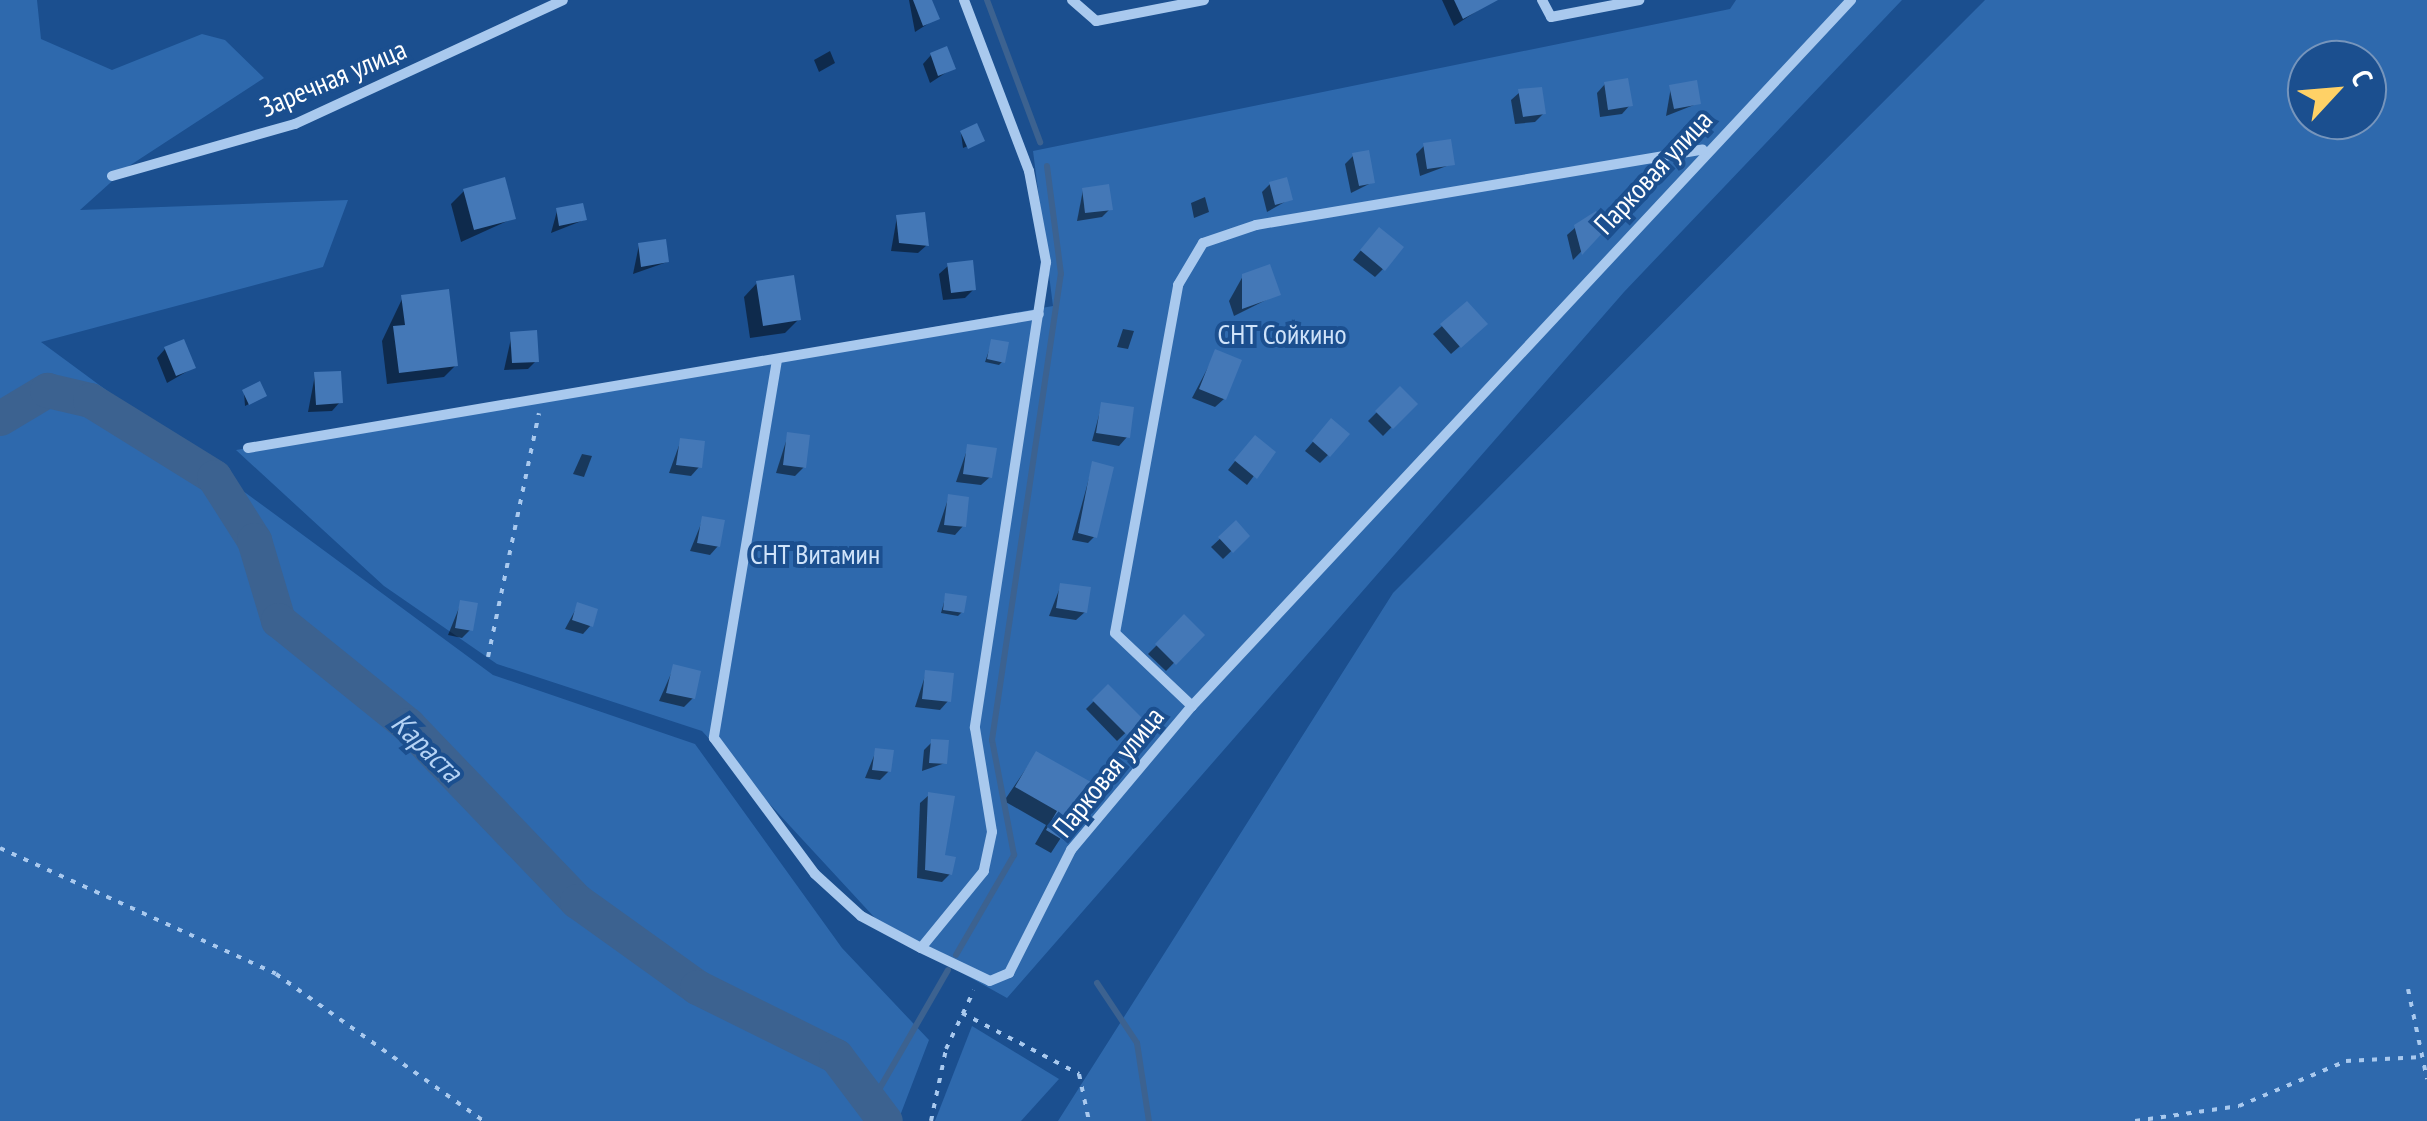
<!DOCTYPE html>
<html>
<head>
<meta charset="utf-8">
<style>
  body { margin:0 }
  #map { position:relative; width:2427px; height:1121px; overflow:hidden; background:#1b4f8f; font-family:"PT Sans Narrow",sans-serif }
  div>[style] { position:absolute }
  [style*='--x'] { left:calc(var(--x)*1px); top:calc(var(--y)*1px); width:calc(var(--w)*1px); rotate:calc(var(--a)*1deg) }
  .green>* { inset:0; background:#2e69ad }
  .shadow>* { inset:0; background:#0007 }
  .stream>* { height:6px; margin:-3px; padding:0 3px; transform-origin:3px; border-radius:3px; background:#3c6290 }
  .river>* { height:35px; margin:-17.5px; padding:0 17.5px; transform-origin:17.5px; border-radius:17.5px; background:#3c6290 }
  .building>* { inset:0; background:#4478b7 }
  .path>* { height:4px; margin-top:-2px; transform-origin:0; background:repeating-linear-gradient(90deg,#a9c9ee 0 5px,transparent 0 13px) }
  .street>* { height:10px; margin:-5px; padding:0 5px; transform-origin:5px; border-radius:5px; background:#a9c9ee }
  span { translate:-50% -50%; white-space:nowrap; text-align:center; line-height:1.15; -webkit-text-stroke:8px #1b4f8f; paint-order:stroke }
  .street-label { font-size:28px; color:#fff }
  .park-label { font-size:28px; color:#cfe3fa }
  .water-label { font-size:30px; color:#b5d3f5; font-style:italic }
  .north { position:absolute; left:2287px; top:40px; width:100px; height:100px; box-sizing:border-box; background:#1b4f8f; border:2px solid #7695bc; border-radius:50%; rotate:64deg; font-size:28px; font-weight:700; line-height:40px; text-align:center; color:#fff }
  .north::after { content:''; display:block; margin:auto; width:35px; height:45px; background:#ffd166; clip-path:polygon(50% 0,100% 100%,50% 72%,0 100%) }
</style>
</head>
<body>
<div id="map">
  <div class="green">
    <i style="clip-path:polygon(0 0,37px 0,41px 39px,112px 70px,202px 34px,225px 40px,264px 78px,129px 166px,80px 210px,348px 200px,323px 267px,41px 342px,493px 675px,695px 744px,842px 948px,929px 1040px,898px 1121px,0 1121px)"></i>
    <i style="clip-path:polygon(1736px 0,1902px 0,1624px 292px,1007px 998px,887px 931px,702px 731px,497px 664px,384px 586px,236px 450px,1053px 306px,1033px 151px,1730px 9px)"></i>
    <i style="clip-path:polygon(evenodd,1985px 0,2427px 0,2427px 1121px,1058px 1121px,1393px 593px,1985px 0,2307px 60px,2367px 60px,2367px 120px,2307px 120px,2307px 60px)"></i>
    <i style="clip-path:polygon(972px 1026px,1059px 1079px,1021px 1121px,935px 1121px)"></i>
  </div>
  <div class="shadow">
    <i style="clip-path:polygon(909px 0,930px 0,937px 18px,915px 32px)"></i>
    <i style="clip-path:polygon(1442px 0,1483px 0,1486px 5px,1454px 26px)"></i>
    <i style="clip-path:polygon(830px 51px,835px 63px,819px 72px,814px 60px)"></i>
    <i style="clip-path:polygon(931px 55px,953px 68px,930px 83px,923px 64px)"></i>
    <i style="clip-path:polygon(1605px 84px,1630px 105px,1622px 114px,1600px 117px,1597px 93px)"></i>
    <i style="clip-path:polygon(1671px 87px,1699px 103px,1666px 116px)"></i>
    <i style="clip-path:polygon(1520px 92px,1543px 114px,1535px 122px,1515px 124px,1511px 100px)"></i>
    <i style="clip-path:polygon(961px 133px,982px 140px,963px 148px)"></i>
    <i style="clip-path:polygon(1424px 146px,1452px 164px,1420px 176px,1416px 154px)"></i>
    <i style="clip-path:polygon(1353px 156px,1373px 182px,1351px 193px,1345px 164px)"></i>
    <i style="clip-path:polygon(1270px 184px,1290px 199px,1267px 212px,1262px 192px)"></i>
    <i style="clip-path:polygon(1083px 190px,1110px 209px,1102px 217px,1077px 221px)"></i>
    <i style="clip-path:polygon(464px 191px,514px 218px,461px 242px,451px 204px)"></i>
    <i style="clip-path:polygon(1205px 197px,1209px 212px,1194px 218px,1191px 203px)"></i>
    <i style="clip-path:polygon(557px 211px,584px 220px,551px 233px)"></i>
    <i style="clip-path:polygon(897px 217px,927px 245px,918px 253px,891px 251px)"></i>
    <i style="clip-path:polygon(1576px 227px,1604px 228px,1573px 260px,1567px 235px)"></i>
    <i style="clip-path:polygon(1371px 238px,1383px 269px,1375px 277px,1353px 260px)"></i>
    <i style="clip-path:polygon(639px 245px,667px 262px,633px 274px)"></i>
    <i style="clip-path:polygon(948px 266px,974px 289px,965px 298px,943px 300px,939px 274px)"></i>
    <i style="clip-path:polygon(1243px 276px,1278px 294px,1234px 316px,1229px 301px)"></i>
    <i style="clip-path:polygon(757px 283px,799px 319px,785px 333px,750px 338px,744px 297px)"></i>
    <i style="clip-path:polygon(403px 297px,456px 365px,444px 377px,387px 384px,382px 341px)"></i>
    <i style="clip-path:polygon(1467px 304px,1476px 332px,1451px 354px,1433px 334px)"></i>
    <i style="clip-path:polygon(1123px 329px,1134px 331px,1128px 349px,1117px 347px)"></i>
    <i style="clip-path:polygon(512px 334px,536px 361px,528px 369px,504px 370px)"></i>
    <i style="clip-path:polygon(992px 342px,1003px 361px,999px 365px,985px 362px)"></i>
    <i style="clip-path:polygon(165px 349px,193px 368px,167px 383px,157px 358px)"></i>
    <i style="clip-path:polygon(1216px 352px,1224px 399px,1215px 407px,1192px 398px)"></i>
    <i style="clip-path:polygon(315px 375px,340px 402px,332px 411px,308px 412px)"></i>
    <i style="clip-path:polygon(1400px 389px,1414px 404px,1383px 436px,1368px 421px)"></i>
    <i style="clip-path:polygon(244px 392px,261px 398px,245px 406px)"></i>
    <i style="clip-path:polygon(1102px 404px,1127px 437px,1119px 446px,1092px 441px)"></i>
    <i style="clip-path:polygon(1323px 430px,1328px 455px,1320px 463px,1305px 451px)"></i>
    <i style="clip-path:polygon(788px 435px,804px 467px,795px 476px,776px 473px)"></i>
    <i style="clip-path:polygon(681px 440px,699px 467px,691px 476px,669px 473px)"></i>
    <i style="clip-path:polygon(1247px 446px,1272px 452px,1247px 485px,1228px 470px)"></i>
    <i style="clip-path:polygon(968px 447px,990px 477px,981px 485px,956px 482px)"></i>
    <i style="clip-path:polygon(582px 454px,592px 456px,584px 477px,573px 474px)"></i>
    <i style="clip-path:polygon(1093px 464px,1095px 536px,1088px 543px,1072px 540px)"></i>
    <i style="clip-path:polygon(949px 496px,963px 526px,955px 535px,937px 532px)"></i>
    <i style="clip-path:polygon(703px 519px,718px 546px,710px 555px,690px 551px)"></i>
    <i style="clip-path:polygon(1236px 524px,1247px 536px,1223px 559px,1211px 547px)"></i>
    <i style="clip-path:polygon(1061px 585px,1085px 612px,1076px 620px,1049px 616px)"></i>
    <i style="clip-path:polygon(946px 595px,962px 612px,958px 616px,941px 613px)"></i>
    <i style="clip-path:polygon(461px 603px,470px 630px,462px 638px,448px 635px)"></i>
    <i style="clip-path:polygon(578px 605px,591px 625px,583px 634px,565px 629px)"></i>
    <i style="clip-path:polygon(1184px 618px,1201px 635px,1166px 671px,1148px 654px)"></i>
    <i style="clip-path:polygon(674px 667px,693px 698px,684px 707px,659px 701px)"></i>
    <i style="clip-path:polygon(926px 673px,948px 701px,940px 710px,915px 707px)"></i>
    <i style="clip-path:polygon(1108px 687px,1140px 719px,1117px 741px,1086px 709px)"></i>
    <i style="clip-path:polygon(932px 742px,945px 763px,922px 771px,924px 750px)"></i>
    <i style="clip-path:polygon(876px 751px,889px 771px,880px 780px,865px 778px)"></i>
    <i style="clip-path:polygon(1036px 754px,1094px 787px,1051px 853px,1035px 844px,1046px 825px,1004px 801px)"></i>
    <i style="clip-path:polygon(929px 795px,950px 874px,942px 882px,917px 878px,920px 803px)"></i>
  </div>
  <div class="stream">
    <i style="--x:987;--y:0;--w:152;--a:69.5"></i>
    <i style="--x:956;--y:955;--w:116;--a:-59.9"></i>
    <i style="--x:1014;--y:855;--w:117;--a:-100.8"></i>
    <i style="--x:992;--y:740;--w:471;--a:-81.6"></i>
    <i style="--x:1061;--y:274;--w:109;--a:-97.4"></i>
    <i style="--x:1097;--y:983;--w:72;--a:56.3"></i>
    <i style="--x:1137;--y:1043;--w:79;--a:81.3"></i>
    <i style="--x:873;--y:1100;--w:150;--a:-60"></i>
  </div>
  <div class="river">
    <i style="--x:0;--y:418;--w:55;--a:-30.8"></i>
    <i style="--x:47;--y:390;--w:44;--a:13.1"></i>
    <i style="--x:90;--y:400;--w:146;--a:31.8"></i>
    <i style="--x:214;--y:477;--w:75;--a:57.6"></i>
    <i style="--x:254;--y:540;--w:84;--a:73.3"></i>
    <i style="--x:278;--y:620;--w:167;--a:38.9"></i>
    <i style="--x:408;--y:725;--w:244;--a:46.2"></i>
    <i style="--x:577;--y:901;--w:148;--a:35.6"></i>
    <i style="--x:697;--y:987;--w:155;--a:26.4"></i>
    <i style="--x:836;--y:1056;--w:81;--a:53"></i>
  </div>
  <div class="building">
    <i style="clip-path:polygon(913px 0,932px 0,940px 19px,923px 26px)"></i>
    <i style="clip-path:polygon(1454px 0,1498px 0,1463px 19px)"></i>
    <i style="clip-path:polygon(947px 46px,956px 69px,938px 76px,930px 53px)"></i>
    <i style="clip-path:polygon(1628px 78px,1633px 106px,1608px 110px,1604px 82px)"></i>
    <i style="clip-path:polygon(1697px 80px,1701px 104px,1674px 109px,1669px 85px)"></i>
    <i style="clip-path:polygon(1542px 87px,1546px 114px,1523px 117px,1518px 89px)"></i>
    <i style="clip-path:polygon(977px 123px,985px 141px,968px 149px,960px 131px)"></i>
    <i style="clip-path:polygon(1451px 139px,1455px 165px,1427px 169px,1423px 143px)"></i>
    <i style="clip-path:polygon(1369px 150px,1375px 183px,1359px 186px,1352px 153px)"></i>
    <i style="clip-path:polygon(505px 177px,516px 219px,474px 230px,463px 189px)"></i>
    <i style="clip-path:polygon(1287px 177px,1293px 200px,1275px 205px,1269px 182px)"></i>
    <i style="clip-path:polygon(1109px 184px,1113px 210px,1085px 213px,1082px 188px)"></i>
    <i style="clip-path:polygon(583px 203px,587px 220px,559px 226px,556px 208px)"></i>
    <i style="clip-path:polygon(1596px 211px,1607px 228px,1582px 255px,1574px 225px)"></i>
    <i style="clip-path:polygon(925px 212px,929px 246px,899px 243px,896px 215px)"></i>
    <i style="clip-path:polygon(1379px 227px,1404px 247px,1385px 271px,1360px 250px)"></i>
    <i style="clip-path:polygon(666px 239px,669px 262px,641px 267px,638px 243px)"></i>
    <i style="clip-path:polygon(973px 260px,976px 290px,951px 293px,947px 263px)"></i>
    <i style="clip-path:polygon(1270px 264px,1281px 295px,1242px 309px,1242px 274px)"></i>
    <i style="clip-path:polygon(794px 275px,801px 320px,763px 326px,756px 281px)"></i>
    <i style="clip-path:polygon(449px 289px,458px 366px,399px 373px,393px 326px,405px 325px,401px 295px)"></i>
    <i style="clip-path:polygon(1467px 301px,1488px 324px,1461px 348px,1440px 324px)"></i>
    <i style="clip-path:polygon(537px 330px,539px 362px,512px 363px,510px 332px)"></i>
    <i style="clip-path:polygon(184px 339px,196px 368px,176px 376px,164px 347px)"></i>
    <i style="clip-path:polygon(991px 339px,1009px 342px,1005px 363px,987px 359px)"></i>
    <i style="clip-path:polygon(1215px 349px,1242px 360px,1226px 400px,1199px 389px)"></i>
    <i style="clip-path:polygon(341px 371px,343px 403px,316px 405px,314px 372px)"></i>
    <i style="clip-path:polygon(260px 381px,267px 396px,249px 405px,242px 390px)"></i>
    <i style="clip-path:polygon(1400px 386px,1418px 404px,1393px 429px,1375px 411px)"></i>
    <i style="clip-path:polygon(1101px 402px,1134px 407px,1130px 438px,1096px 433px)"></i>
    <i style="clip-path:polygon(1331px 418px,1350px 434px,1330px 457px,1312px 441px)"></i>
    <i style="clip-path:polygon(787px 432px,810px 435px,806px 468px,783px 465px)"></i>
    <i style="clip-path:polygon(1255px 435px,1276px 452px,1257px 479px,1234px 460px)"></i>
    <i style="clip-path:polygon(680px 438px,705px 441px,702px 468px,676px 465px)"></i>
    <i style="clip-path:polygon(967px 444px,997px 448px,992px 478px,963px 474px)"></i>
    <i style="clip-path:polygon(1092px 461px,1114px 467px,1097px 538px,1078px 533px)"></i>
    <i style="clip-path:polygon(948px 494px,969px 497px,966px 527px,944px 525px)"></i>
    <i style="clip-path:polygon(702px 516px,725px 520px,720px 547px,697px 543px)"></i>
    <i style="clip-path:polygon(1236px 520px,1250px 536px,1233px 553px,1218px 537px)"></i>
    <i style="clip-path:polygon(1060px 583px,1091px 587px,1087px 613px,1056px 608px)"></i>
    <i style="clip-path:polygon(945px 593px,967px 596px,964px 613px,943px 610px)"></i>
    <i style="clip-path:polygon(460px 600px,478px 603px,473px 631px,455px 628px)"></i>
    <i style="clip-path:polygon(577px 602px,598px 609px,593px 627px,572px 620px)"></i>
    <i style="clip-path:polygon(1184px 614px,1205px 635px,1176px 665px,1155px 644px)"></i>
    <i style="clip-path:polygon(673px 664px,701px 671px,695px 699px,666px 693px)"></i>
    <i style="clip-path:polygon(925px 670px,954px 673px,951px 702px,922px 699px)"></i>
    <i style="clip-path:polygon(1108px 684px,1143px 719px,1127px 735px,1092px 700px)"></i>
    <i style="clip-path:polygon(931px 739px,949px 740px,947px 764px,929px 763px)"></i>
    <i style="clip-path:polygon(875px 748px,894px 750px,891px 772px,872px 770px)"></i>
    <i style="clip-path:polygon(1036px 751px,1098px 786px,1066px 842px,1046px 830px,1057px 811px,1015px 787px)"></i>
    <i style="clip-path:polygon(928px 792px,955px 796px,945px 855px,956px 857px,952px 875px,925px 870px)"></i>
  </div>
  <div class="path">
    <i style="--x:488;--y:657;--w:249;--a:-78.2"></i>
    <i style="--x:0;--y:848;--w:303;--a:24.5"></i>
    <i style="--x:276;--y:974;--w:255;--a:35.3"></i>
    <i style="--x:2408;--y:989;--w:92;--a:78.1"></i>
    <i style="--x:962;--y:1013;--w:132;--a:27.5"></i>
    <i style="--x:1079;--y:1074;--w:48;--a:78"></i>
    <i style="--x:931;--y:1121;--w:74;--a:-78.2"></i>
    <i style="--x:946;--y:1049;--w:65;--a:-64.6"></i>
    <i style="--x:2135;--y:1121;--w:105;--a:-8.2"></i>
    <i style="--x:2239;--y:1106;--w:116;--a:-22.8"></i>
    <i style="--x:2346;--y:1061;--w:76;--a:-3"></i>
  </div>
  <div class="street">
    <i style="--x:964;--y:0;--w:183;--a:69.2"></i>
    <i style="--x:1029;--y:171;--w:93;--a:79.4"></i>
    <i style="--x:1046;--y:262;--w:471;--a:98.7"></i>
    <i style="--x:975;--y:728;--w:105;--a:80.7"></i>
    <i style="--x:992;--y:832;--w:40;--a:102"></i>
    <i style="--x:984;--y:871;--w:99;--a:129.3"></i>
    <i style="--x:921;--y:948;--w:76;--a:25.6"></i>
    <i style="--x:990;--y:981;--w:21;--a:-23"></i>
    <i style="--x:1009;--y:973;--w:138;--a:-63.2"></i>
    <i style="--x:1071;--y:850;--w:188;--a:-50"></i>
    <i style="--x:1192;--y:706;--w:966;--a:-46.97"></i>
    <i style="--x:1072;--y:0;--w:32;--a:41"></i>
    <i style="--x:1096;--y:21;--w:110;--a:-11"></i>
    <i style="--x:1542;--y:0;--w:19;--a:62"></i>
    <i style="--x:1551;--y:17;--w:90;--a:-10.9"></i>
    <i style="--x:112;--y:176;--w:190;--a:-15.9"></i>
    <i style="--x:295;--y:124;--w:295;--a:-24.8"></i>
    <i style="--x:777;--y:360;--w:383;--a:99.5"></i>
    <i style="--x:714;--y:738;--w:169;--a:53.4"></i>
    <i style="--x:815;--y:874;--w:62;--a:42.4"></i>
    <i style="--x:861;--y:916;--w:68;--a:28.1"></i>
    <i style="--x:248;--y:448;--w:802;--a:-9.61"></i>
    <i style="--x:1192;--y:706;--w:106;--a:-136.5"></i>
    <i style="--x:1115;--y:633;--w:354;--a:-79.7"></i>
    <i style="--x:1178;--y:285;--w:49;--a:-59.2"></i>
    <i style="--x:1203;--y:243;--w:56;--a:-18.8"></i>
    <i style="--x:1256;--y:225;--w:453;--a:-9.6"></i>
  </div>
  <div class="street-label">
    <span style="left:333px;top:78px;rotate:-23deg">Заречная улица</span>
    <span style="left:1653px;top:172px;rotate:-47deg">Парковая улица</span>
    <span style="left:1108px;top:772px;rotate:-51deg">Парковая улица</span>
  </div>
  <div class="park-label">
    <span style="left:1282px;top:334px">СНТ Сойкино</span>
    <span style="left:815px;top:554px">СНТ Витамин</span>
  </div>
  <div class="water-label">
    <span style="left:427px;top:747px;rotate:44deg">Караста</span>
  </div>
  <div class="north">С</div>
</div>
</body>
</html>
